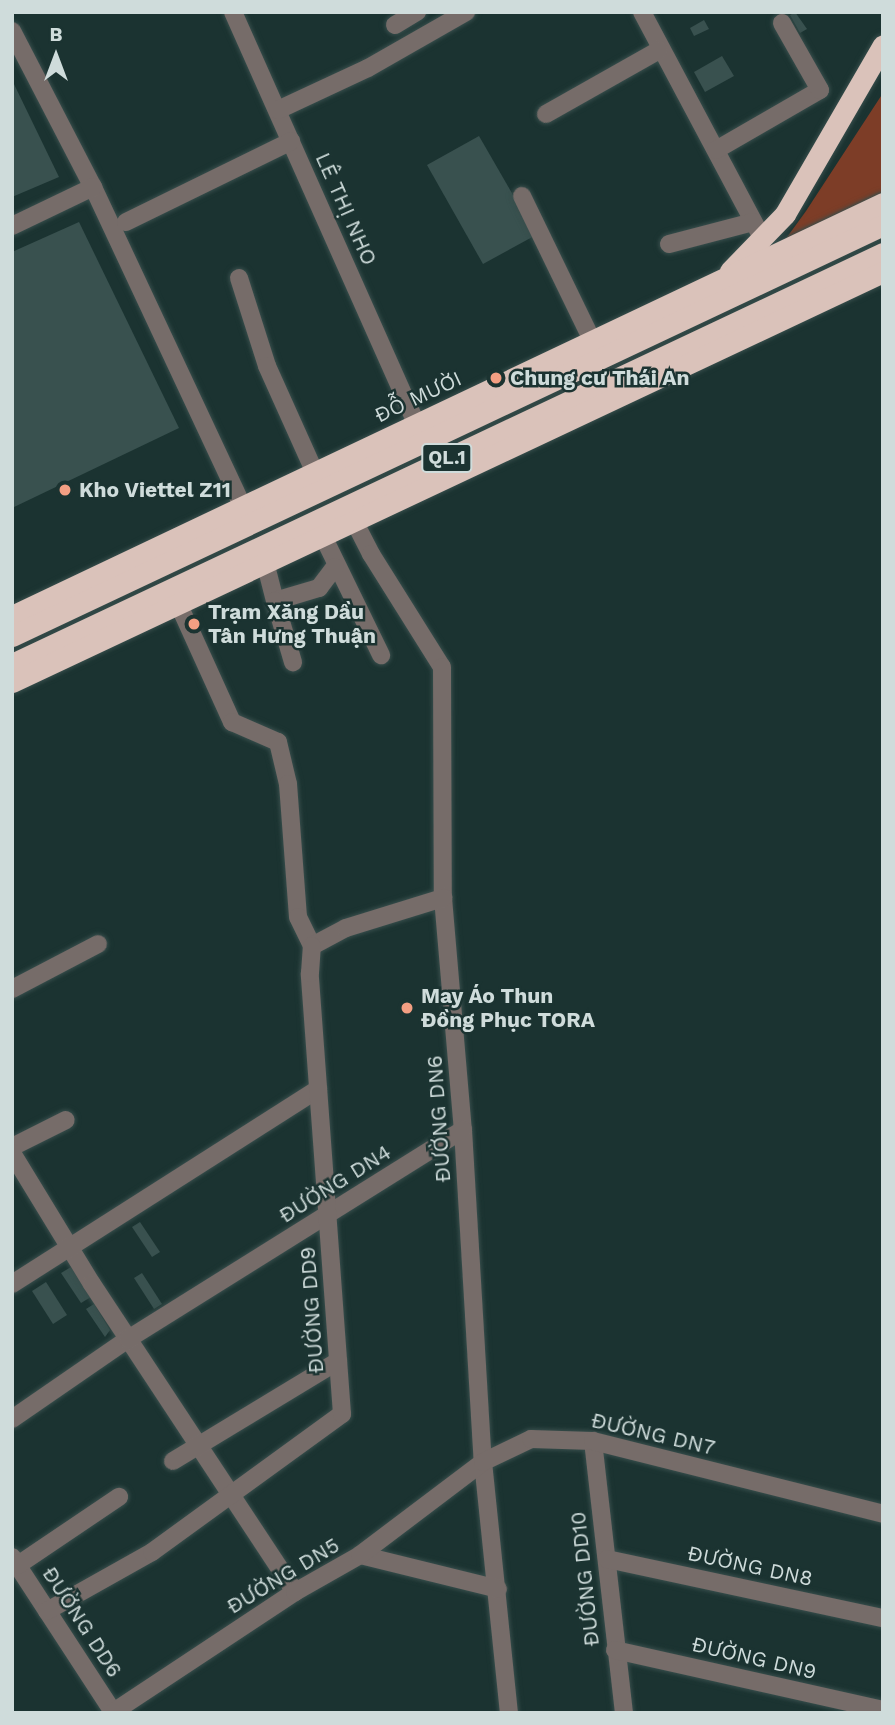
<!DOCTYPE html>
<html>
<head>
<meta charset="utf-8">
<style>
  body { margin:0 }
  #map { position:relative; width:895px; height:1725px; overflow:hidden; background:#1b3331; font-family:"Work Sans",sans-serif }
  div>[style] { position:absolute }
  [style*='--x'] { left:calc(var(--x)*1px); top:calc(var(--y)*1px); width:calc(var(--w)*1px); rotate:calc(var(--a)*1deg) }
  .green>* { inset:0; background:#7d3d27 }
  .building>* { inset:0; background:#39514f }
  .roads { filter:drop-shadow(0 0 2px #384e4c) drop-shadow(0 0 2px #384e4c) }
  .minor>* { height:18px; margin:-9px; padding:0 9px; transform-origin:9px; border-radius:9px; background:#766c69 }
  .highway>* { height:21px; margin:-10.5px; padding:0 10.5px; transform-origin:10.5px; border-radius:10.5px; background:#dac2ba }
  .dots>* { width:19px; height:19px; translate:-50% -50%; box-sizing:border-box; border:4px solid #1b3331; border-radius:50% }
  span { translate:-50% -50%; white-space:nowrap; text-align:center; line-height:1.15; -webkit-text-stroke:5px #1b3331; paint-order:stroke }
  .shield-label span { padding:2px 5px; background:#1b3331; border:2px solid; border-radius:5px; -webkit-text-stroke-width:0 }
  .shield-label { font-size:19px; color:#cfdcdb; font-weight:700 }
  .street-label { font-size:21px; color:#cfdcdb }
  .poi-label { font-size:21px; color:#cfdcdb; font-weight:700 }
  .left { translate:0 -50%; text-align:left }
  .frame { position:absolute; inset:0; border:14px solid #cfdcdb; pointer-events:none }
  .north { position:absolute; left:21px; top:21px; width:70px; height:70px; -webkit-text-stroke:5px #1b3331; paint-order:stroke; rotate:0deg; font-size:19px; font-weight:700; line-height:28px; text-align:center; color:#cfdcdb }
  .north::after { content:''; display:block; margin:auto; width:24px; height:32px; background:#cfdcdb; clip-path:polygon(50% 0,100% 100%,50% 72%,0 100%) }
</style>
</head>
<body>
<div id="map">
  <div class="green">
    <i style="clip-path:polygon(883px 93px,883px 195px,782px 244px,806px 211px)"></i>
  </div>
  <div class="building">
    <i style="clip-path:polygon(795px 12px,807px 29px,800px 33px,790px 15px)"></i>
    <i style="clip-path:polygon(704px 20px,709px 29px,694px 36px,690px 28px)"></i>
    <i style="clip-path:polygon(722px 56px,734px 76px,705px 92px,694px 72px)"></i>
    <i style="clip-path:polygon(12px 80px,59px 177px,12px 197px)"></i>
    <i style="clip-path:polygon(479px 136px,536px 235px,483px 264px,427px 165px)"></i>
    <i style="clip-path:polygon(79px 222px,179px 428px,12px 508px,12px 252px)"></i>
    <i style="clip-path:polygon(140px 1222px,160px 1252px,152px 1257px,132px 1227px)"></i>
    <i style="clip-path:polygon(71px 1267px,91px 1297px,81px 1303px,61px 1273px)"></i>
    <i style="clip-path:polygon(142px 1273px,162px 1304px,154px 1309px,134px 1278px)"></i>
    <i style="clip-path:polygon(46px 1282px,67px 1315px,53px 1324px,32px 1291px)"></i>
    <i style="clip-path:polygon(94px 1304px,110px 1330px,105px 1337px,86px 1309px)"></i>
  </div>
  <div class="roads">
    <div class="minor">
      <i style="--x:233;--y:12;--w:452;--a:66"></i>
      <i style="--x:642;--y:12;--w:258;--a:62"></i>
      <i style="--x:395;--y:25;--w:26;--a:-31"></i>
      <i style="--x:12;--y:31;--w:176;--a:62.6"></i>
      <i style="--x:93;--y:187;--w:353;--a:64.9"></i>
      <i style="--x:278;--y:110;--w:99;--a:-25"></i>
      <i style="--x:368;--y:68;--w:113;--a:-29.7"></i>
      <i style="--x:546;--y:114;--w:130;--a:-29.5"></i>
      <i style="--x:716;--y:150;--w:120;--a:-30"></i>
      <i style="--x:820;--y:90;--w:77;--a:-119.6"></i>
      <i style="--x:522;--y:196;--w:162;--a:64.1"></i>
      <i style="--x:126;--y:222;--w:184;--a:-26.1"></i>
      <i style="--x:12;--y:226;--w:90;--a:-25.7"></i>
      <i style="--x:669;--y:244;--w:87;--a:-14.7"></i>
      <i style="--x:239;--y:278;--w:92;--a:72.3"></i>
      <i style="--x:267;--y:366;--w:117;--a:65.8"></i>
      <i style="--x:348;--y:509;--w:51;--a:62.9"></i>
      <i style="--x:371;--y:554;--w:133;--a:57.9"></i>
      <i style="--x:442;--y:667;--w:231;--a:89.8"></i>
      <i style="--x:443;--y:898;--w:233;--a:85.1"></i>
      <i style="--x:463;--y:1130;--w:333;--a:86.6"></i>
      <i style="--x:483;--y:1462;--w:252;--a:84.1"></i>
      <i style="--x:322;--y:534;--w:135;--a:64"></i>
      <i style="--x:265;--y:562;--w:40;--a:75.6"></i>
      <i style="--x:275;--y:601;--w:46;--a:-16.5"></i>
      <i style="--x:319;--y:588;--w:26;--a:-53"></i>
      <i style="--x:275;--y:601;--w:64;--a:73.6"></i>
      <i style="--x:178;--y:603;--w:131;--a:65.6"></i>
      <i style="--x:232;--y:722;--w:50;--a:23.5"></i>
      <i style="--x:278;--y:742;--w:43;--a:76.6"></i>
      <i style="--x:288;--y:784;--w:133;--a:85.7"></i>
      <i style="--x:298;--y:917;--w:32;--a:64"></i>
      <i style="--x:312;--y:946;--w:38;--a:-28"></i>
      <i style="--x:346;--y:928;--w:102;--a:-17.2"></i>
      <i style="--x:12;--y:989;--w:97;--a:-27.6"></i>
      <i style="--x:12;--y:1147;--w:60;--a:-26.6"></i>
      <i style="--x:12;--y:1153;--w:153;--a:58.6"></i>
      <i style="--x:92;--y:1284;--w:369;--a:56.6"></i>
      <i style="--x:12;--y:1284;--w:363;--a:-32.5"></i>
      <i style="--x:12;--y:1419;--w:141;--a:-34.6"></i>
      <i style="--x:128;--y:1339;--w:395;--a:-32"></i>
      <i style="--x:593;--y:1441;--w:274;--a:83.5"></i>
      <i style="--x:173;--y:1461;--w:193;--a:-31.2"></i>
      <i style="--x:360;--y:1555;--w:142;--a:13.8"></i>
      <i style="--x:12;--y:1557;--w:185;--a:56.9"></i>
      <i style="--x:607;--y:1559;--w:282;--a:12.1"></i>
      <i style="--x:18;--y:1565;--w:122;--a:-34"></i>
      <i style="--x:47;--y:1611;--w:120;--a:-29.3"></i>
      <i style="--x:152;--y:1552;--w:235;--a:-36"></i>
      <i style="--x:342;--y:1414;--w:442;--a:-94.2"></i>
      <i style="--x:310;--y:973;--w:27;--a:-86"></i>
      <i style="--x:615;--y:1650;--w:275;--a:12.6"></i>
      <i style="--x:112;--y:1713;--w:219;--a:-33.5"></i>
      <i style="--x:295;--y:1592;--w:75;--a:-29.6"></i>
      <i style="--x:360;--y:1555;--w:154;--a:-37.1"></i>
      <i style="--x:483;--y:1462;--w:53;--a:-25.6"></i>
      <i style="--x:531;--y:1439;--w:62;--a:1.8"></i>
      <i style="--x:593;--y:1441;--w:299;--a:14.1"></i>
    </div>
    <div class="highway">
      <i style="--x:730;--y:271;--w:79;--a:-46"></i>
      <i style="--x:785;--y:214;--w:195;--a:-59.9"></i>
      <i style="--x:12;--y:616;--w:964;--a:-25.37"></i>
      <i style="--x:12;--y:636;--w:963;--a:-25.26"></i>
      <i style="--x:12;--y:664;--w:963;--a:-25.26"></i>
      <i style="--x:12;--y:682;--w:963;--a:-25.21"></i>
    </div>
  </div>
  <div class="dots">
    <i style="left:496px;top:378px;background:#f39f83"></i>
    <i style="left:65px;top:490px;background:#f39f83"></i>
    <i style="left:194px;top:624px;background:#f39f83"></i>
    <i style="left:407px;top:1008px;background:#f39f83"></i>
  </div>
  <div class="shield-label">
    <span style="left:447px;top:458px">QL.1</span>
  </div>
  <div class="street-label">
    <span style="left:346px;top:209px;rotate:66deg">LÊ THỊ NHO</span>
    <span style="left:418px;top:397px;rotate:-25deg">ĐỖ MƯỜI</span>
    <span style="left:439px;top:1119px;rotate:-94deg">ĐƯỜNG DN6</span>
    <span style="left:335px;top:1184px;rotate:-32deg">ĐƯỜNG DN4</span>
    <span style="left:312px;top:1310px;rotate:-94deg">ĐƯỜNG DD9</span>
    <span style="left:653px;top:1434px;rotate:13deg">ĐƯỜNG DN7</span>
    <span style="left:750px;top:1566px;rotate:12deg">ĐƯỜNG DN8</span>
    <span style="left:283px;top:1576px;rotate:-31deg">ĐƯỜNG DN5</span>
    <span style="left:585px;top:1579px;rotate:-96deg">ĐƯỜNG DD10</span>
    <span style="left:82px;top:1622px;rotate:57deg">ĐƯỜNG DD6</span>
    <span style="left:754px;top:1658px;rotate:13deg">ĐƯỜNG DN9</span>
  </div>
  <div class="poi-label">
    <span class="left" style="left:510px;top:378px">Chung cư Thái An</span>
    <span class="left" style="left:79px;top:490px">Kho Viettel Z11</span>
    <span class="left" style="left:208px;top:624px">Trạm Xăng Dầu<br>Tân Hưng Thuận</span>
    <span class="left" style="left:421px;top:1008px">May Áo Thun<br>Đồng Phục TORA</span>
  </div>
  <div class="frame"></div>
  <div class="north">B</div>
</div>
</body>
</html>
